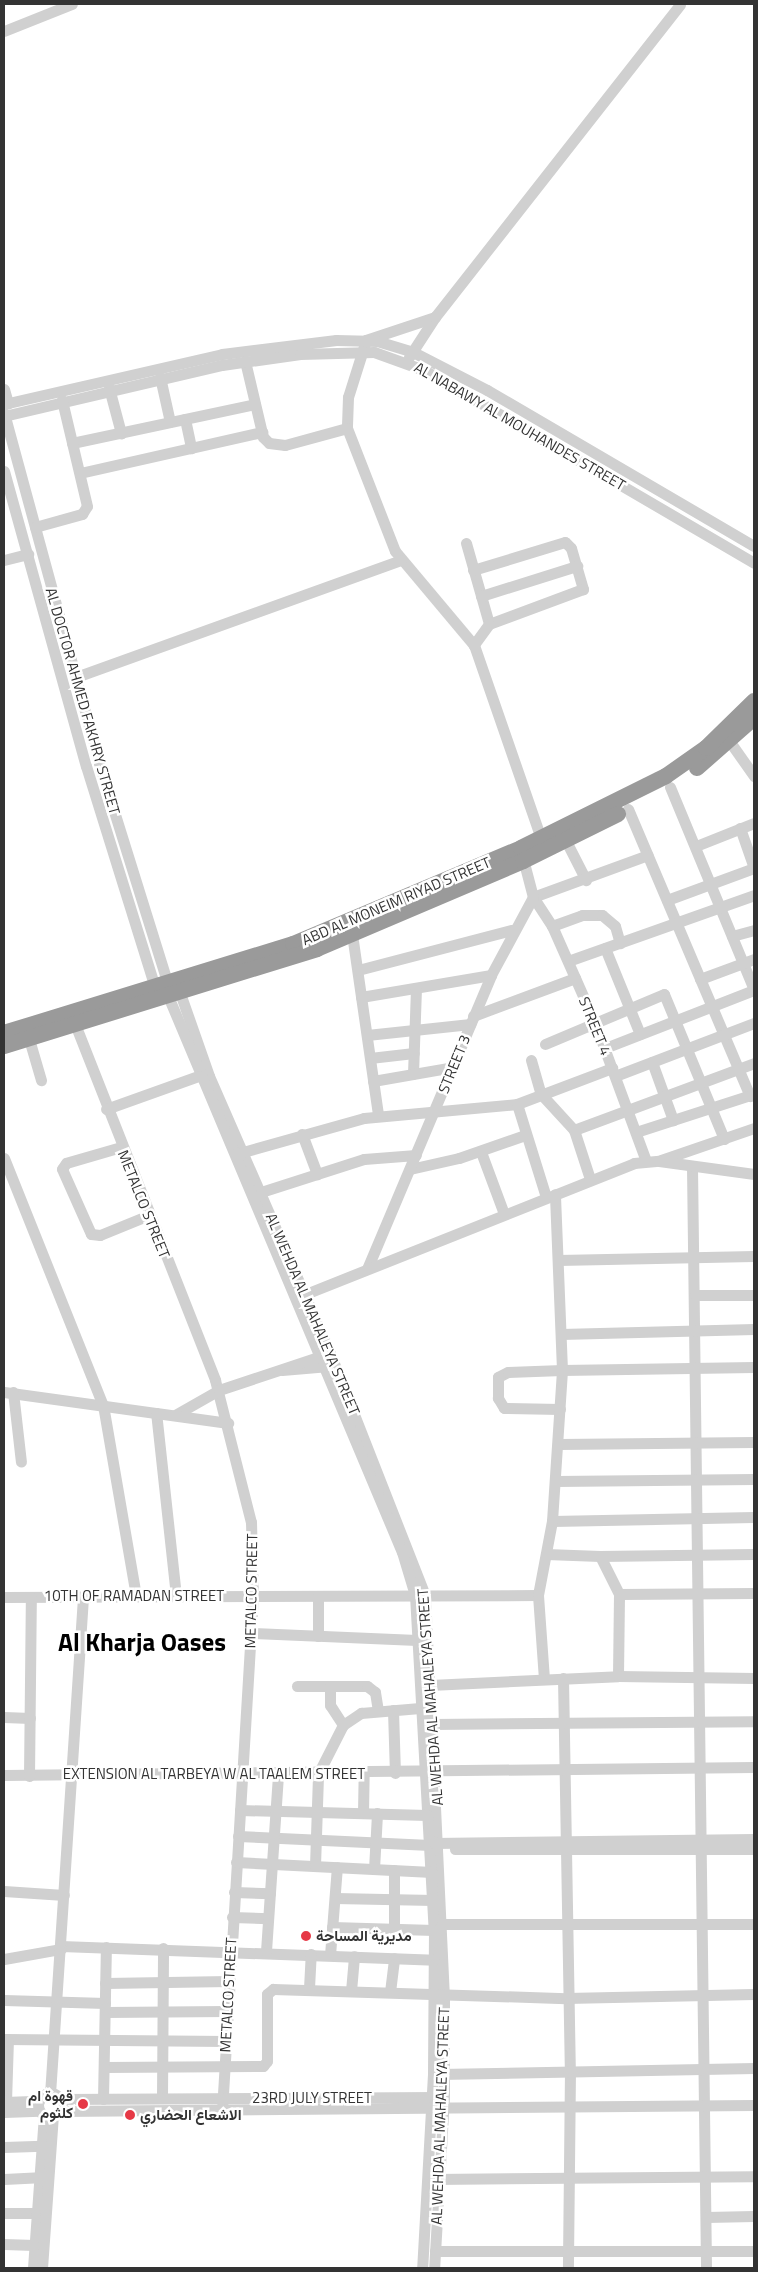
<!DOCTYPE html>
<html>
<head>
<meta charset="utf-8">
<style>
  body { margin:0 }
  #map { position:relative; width:758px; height:2272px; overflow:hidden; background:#fff; font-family:"Titillium Web",Vazirmatn,sans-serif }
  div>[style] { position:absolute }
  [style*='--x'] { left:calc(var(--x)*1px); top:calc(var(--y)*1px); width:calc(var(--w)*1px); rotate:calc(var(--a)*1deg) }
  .minor>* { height:11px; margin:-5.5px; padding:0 5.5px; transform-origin:5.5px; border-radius:5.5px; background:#d0d0d0 }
  .minor>.ring { margin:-5.5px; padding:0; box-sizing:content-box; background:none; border:11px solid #d0d0d0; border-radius:50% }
  .highway>* { height:16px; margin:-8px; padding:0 8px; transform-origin:8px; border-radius:8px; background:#9a9a9a }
  .dots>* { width:14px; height:14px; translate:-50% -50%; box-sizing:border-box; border:2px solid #fff; border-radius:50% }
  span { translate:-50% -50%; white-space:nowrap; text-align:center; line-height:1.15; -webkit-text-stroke:5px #fff; paint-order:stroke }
  .street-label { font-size:15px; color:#333 }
  .poi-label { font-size:15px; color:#333; font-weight:700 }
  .left { translate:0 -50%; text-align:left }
  .right { translate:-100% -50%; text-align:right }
  .town-label { font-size:25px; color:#000; font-weight:700 }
  .frame { position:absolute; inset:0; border:5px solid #333; pointer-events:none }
</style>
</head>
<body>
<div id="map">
  <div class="minor">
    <i style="--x:4;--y:31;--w:73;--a:-21.7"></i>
    <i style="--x:435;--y:317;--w:73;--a:161.6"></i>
    <i style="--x:366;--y:340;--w:60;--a:107.5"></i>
    <i style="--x:348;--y:397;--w:31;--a:92"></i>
    <i style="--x:347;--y:428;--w:132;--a:68.7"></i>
    <i style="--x:395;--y:551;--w:123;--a:50"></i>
    <i style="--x:474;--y:645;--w:205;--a:70.9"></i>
    <i style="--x:409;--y:357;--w:48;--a:-57"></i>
    <i style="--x:435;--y:317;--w:397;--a:-51.9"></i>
    <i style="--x:245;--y:361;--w:78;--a:76.7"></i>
    <i style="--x:263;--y:437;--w:8;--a:45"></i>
    <i style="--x:269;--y:443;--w:16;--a:7"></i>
    <i style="--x:285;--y:445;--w:64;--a:-15.3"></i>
    <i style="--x:160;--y:377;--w:46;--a:77.5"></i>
    <i style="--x:109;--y:388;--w:47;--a:75.1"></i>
    <i style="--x:4;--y:389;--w:15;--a:74"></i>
    <i style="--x:4;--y:404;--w:224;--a:-12.9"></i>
    <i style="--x:222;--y:354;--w:115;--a:-7"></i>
    <i style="--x:336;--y:340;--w:41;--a:1.4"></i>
    <i style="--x:377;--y:341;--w:38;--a:17"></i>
    <i style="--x:413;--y:352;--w:83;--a:27.2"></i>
    <i style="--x:487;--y:390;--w:309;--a:30.3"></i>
    <i style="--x:4;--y:413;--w:363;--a:74.8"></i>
    <i style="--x:99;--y:763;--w:232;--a:72.7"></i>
    <i style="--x:4;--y:416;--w:224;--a:-13.2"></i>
    <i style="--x:222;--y:365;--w:79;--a:-8"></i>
    <i style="--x:300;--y:354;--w:74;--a:-1.5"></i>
    <i style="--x:374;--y:352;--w:53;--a:19.8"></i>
    <i style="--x:424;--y:370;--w:382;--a:30.3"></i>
    <i style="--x:185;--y:419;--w:30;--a:78"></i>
    <i style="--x:72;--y:443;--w:187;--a:-12"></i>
    <i style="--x:4;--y:471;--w:306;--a:74.5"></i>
    <i style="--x:86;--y:766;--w:232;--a:72.7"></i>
    <i style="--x:80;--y:473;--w:187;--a:-12.7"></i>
    <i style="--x:35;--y:527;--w:49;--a:-15.5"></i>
    <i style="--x:82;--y:514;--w:9;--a:-58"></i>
    <i style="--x:87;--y:506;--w:109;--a:-103.3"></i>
    <i style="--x:466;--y:543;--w:84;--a:74.1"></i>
    <i style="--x:4;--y:560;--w:25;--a:-14"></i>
    <i style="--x:473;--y:570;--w:96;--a:-16.9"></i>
    <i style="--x:565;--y:542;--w:8;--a:45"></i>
    <i style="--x:571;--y:548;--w:43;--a:73.7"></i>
    <i style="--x:583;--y:589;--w:100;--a:159.6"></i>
    <i style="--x:489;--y:624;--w:26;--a:126"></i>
    <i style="--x:481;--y:596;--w:101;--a:-17.4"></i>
    <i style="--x:76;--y:677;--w:345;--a:-19.8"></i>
    <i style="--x:730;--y:742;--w:42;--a:54.8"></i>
    <i style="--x:670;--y:787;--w:220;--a:67.5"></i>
    <i style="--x:628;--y:809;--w:312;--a:67"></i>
    <i style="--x:740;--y:828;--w:42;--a:70.7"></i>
    <i style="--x:566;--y:841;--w:44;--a:62.9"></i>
    <i style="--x:696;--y:846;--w:62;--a:-21.6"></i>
    <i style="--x:667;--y:900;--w:93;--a:-20.2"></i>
    <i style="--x:552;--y:926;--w:32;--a:-20"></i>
    <i style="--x:582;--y:915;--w:20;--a:0"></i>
    <i style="--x:602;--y:915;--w:17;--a:40"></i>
    <i style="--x:615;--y:926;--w:18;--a:74"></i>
    <i style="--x:352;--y:934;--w:183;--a:81.8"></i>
    <i style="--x:732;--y:936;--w:23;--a:-15"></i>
    <i style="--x:605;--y:948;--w:93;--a:67.9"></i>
    <i style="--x:568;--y:961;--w:197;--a:-19.5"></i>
    <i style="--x:358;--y:970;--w:159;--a:-14.6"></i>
    <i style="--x:700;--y:979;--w:58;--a:-20.3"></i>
    <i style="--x:180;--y:993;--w:88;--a:70.7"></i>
    <i style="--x:209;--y:1076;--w:302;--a:66.4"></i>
    <i style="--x:330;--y:1353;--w:260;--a:68.6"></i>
    <i style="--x:425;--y:1595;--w:401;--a:87.3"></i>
    <i style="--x:444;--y:1996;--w:101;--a:90"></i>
    <i style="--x:444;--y:2097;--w:171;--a:93.3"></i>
    <i style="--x:168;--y:996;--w:603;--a:67.18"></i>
    <i style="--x:402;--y:1552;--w:45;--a:73.2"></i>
    <i style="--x:415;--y:1595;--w:336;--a:86.8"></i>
    <i style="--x:434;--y:1930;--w:144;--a:90.4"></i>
    <i style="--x:433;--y:2074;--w:194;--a:93.2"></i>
    <i style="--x:361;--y:997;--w:132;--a:-9.6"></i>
    <i style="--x:473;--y:1016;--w:109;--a:-20.4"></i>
    <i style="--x:73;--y:1019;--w:388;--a:68.5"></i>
    <i style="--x:215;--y:1380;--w:146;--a:75.8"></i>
    <i style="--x:251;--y:1522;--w:74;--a:88.5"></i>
    <i style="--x:253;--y:1596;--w:515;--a:93.45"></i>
    <i style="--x:367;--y:1035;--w:104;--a:-6.1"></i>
    <i style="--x:29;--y:1039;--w:43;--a:73.7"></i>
    <i style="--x:545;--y:1044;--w:129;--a:-22.8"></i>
    <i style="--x:664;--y:994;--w:157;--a:67.5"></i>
    <i style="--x:605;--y:1048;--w:160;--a:-21.3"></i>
    <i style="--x:370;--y:1058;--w:44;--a:-6.5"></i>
    <i style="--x:531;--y:1060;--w:35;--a:74"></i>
    <i style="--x:541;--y:1094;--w:49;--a:47.5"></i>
    <i style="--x:574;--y:1130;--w:52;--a:71.9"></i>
    <i style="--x:652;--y:1062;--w:62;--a:70.1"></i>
    <i style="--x:413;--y:1074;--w:86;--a:-88"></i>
    <i style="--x:615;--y:1076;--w:149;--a:-20.9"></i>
    <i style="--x:373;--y:1081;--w:81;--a:-9.9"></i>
    <i style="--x:517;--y:1104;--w:97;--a:72.7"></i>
    <i style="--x:106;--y:1109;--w:98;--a:-19.7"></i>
    <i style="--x:574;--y:1130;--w:192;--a:-20.4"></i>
    <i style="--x:636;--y:1132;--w:124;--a:-17.9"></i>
    <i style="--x:302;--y:1134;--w:43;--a:69.4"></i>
    <i style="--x:121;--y:1147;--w:57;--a:163.8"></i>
    <i style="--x:66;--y:1163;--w:7;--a:124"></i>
    <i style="--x:62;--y:1169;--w:71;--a:66"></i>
    <i style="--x:91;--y:1234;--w:9;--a:6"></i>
    <i style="--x:100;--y:1235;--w:53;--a:-22.2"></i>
    <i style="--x:481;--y:1152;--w:66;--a:69.6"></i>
    <i style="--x:236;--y:1154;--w:133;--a:-15.7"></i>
    <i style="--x:364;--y:1118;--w:154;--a:-5.2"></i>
    <i style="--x:517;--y:1104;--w:102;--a:-20.8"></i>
    <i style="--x:4;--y:1158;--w:266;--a:68.2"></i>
    <i style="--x:103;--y:1405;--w:194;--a:80.2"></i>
    <i style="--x:661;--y:1160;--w:98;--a:-19"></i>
    <i style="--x:646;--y:1161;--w:147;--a:-110.3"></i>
    <i style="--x:595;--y:1023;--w:106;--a:-113.9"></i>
    <i style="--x:552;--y:926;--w:35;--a:-123"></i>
    <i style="--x:533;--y:897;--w:122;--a:-20.1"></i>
    <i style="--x:692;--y:1167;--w:1101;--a:89.27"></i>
    <i style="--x:410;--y:1169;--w:50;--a:-12.7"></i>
    <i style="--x:459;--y:1158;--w:70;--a:-19.2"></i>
    <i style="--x:261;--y:1192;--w:108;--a:-17.8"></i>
    <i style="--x:364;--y:1159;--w:52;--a:-4.4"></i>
    <i style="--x:558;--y:1260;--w:196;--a:-1.2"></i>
    <i style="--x:367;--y:1269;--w:319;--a:-67.1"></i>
    <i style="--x:491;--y:975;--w:89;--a:-61.7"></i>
    <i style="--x:533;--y:897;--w:43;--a:-104.7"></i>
    <i style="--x:695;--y:1295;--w:59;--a:0"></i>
    <i style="--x:298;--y:1297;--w:362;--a:-21.7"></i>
    <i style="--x:634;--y:1163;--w:25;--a:-5"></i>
    <i style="--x:659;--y:1161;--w:96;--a:7.8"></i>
    <i style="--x:561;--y:1334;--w:193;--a:-1.5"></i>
    <i style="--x:282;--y:1370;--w:47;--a:-4.9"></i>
    <i style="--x:4;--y:1392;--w:153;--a:7.9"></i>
    <i style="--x:13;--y:1392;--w:70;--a:83.5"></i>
    <i style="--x:560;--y:1409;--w:56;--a:-179"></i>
    <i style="--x:504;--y:1408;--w:12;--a:-121"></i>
    <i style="--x:498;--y:1398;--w:21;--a:-90"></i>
    <i style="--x:498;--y:1377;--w:11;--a:-27"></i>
    <i style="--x:508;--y:1372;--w:54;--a:-2.1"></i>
    <i style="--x:562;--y:1370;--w:192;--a:-0.9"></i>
    <i style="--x:175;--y:1415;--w:51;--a:-29.6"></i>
    <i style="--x:219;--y:1390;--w:111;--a:-18.4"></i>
    <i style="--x:559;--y:1444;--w:195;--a:-0.6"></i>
    <i style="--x:556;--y:1481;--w:198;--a:-0.6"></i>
    <i style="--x:552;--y:1521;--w:202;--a:-1.1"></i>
    <i style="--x:546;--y:1554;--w:54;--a:2.1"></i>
    <i style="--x:600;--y:1556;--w:42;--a:63.4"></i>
    <i style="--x:619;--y:1594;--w:135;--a:-0.4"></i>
    <i style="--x:600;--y:1556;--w:154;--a:-0.7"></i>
    <i style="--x:176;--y:1596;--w:184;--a:-96.2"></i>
    <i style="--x:156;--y:1413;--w:73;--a:7.9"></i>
    <i style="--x:4;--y:1597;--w:534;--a:-0.21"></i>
    <i style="--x:251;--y:1633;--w:166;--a:2.4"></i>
    <i style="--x:318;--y:1636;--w:40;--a:-90"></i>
    <i style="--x:618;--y:1676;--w:82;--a:-89.3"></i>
    <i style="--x:563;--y:1678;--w:392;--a:89"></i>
    <i style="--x:570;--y:2070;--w:198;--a:90.6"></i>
    <i style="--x:544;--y:1679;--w:84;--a:-94.1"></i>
    <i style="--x:538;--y:1595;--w:75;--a:-79.3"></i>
    <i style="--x:552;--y:1521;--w:151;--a:-86.2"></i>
    <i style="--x:562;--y:1370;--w:176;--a:-92.3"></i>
    <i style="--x:430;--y:1685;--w:188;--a:-2.7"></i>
    <i style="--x:618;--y:1676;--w:136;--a:0.8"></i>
    <i style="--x:297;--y:1686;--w:70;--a:0"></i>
    <i style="--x:367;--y:1686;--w:10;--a:37"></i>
    <i style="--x:375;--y:1692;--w:19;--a:81"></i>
    <i style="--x:330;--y:1686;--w:19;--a:90"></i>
    <i style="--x:330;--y:1705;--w:24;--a:57"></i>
    <i style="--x:393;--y:1710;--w:63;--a:88.2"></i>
    <i style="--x:4;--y:1717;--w:26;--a:2"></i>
    <i style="--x:432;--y:1724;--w:322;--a:-0.5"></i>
    <i style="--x:4;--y:1775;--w:750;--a:-0.61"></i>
    <i style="--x:29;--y:1776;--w:179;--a:-89.4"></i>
    <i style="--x:240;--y:1810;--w:187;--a:1.5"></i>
    <i style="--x:363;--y:1813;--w:39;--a:-89"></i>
    <i style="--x:238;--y:1836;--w:192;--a:2.7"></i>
    <i style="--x:434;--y:1843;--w:320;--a:-0.7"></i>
    <i style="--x:455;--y:1849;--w:299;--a:0"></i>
    <i style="--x:236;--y:1862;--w:196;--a:2.9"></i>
    <i style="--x:315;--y:1866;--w:92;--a:-88.1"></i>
    <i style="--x:318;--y:1774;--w:55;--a:-63"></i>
    <i style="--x:343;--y:1725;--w:22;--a:-34"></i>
    <i style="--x:361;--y:1713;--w:59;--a:-4.8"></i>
    <i style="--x:374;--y:1869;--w:56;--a:-86.9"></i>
    <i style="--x:4;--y:1891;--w:60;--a:3.8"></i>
    <i style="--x:234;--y:1892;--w:36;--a:2"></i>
    <i style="--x:335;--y:1898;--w:98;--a:1.2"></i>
    <i style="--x:232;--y:1917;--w:36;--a:2"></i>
    <i style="--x:442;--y:1924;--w:312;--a:0"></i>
    <i style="--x:332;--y:1927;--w:102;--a:1.7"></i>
    <i style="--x:394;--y:1928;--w:58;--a:-90"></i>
    <i style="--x:61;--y:1946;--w:373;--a:2.1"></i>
    <i style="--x:266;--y:1951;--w:177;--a:-86.1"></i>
    <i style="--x:330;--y:1955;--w:88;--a:-85.5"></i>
    <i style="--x:4;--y:1959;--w:58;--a:-10"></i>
    <i style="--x:105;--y:1983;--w:124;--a:-0.9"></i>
    <i style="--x:309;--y:1988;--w:34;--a:-87"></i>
    <i style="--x:351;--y:1991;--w:35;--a:-85"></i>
    <i style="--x:390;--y:1992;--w:34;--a:-83"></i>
    <i style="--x:4;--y:2000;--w:101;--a:1.7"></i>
    <i style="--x:105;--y:2012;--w:122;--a:-0.5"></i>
    <i style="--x:4;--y:2039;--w:222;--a:0.5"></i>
    <i style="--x:104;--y:2067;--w:159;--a:-0.4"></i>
    <i style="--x:263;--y:2066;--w:6;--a:-51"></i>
    <i style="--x:267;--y:2061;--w:67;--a:-90"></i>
    <i style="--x:267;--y:1994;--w:8;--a:-40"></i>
    <i style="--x:273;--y:1989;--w:293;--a:1.8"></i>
    <i style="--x:566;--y:1998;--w:188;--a:-1.2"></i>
    <i style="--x:439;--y:2074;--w:315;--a:-1.1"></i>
    <i class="ring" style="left:38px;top:2093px;width:13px;height:13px"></i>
    <i style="--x:50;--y:2094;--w:498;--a:-86.2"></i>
    <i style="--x:162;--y:2098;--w:150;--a:-89.6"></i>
    <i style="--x:60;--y:2099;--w:380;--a:-0.3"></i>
    <i style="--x:103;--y:2099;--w:152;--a:-88.9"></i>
    <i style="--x:4;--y:2102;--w:35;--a:-2"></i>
    <i style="--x:6;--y:2102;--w:63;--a:-88.2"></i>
    <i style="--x:60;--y:2111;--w:694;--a:-0.5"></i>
    <i style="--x:4;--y:2112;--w:35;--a:-2"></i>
    <i style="--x:4;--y:2147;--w:38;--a:-2"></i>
    <i style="--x:4;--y:2179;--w:35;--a:-3"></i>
    <i style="--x:433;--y:2179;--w:321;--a:-0.5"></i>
    <i style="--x:4;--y:2213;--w:32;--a:0"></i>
    <i style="--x:706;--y:2217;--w:48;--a:-1.2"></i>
    <i style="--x:4;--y:2244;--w:30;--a:2"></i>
    <i style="--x:435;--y:2251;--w:319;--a:0"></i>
    <i style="--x:33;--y:2268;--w:153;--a:-85.9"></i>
    <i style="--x:42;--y:2268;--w:152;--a:-85.9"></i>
  </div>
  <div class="highway">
    <i style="--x:697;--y:768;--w:76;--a:-41.3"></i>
    <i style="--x:4;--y:1033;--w:302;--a:-17.1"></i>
    <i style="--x:293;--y:944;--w:247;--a:-22.8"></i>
    <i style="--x:521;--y:848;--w:162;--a:-26.4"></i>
    <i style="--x:666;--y:776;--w:49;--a:-35"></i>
    <i style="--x:706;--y:748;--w:67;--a:-44.4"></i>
    <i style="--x:4;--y:1046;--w:328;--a:-17.2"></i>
    <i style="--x:317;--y:949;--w:224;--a:-23.1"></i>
    <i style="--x:523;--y:861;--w:106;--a:-26.3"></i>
  </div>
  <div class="dots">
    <i style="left:306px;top:1936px;background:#e63946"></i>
    <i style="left:83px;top:2104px;background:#e63946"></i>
    <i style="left:130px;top:2115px;background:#e63946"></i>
  </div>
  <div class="street-label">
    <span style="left:520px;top:426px;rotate:30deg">AL NABAWY AL MOUHANDES STREET</span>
    <span style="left:83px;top:701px;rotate:74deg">AL DOCTOR AHMED FAKHRY STREET</span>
    <span style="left:396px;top:901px;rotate:-23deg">ABD AL MONEIM RIYAD STREET</span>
    <span style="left:595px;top:1026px;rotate:68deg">STREET 4</span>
    <span style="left:454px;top:1064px;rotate:-68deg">STREET 3</span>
    <span style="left:144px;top:1204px;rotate:68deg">METALCO STREET</span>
    <span style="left:313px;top:1314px;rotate:67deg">AL WEHDA AL MAHALEYA STREET</span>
    <span style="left:251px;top:1591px;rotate:-89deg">METALCO STREET</span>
    <span style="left:134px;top:1596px">10TH OF RAMADAN STREET</span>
    <span style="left:430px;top:1697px;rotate:-94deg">AL WEHDA AL MAHALEYA STREET</span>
    <span style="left:214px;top:1774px">EXTENSION AL TARBEYA W AL TAALEM STREET</span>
    <span style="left:228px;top:1995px;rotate:-87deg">METALCO STREET</span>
    <span style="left:312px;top:2098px">23RD JULY STREET</span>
    <span style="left:440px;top:2116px;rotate:-88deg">AL WEHDA AL MAHALEYA STREET</span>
  </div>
  <div class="poi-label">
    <span class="left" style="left:316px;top:1936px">مديرية المساحة</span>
    <span class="right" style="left:73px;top:2104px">قهوة ام<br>كلثوم</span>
    <span class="left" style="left:140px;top:2115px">الاشعاع الحضاري</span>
  </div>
  <div class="town-label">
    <span style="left:142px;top:1642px">Al Kharja Oases</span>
  </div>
  <div class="frame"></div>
</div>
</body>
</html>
